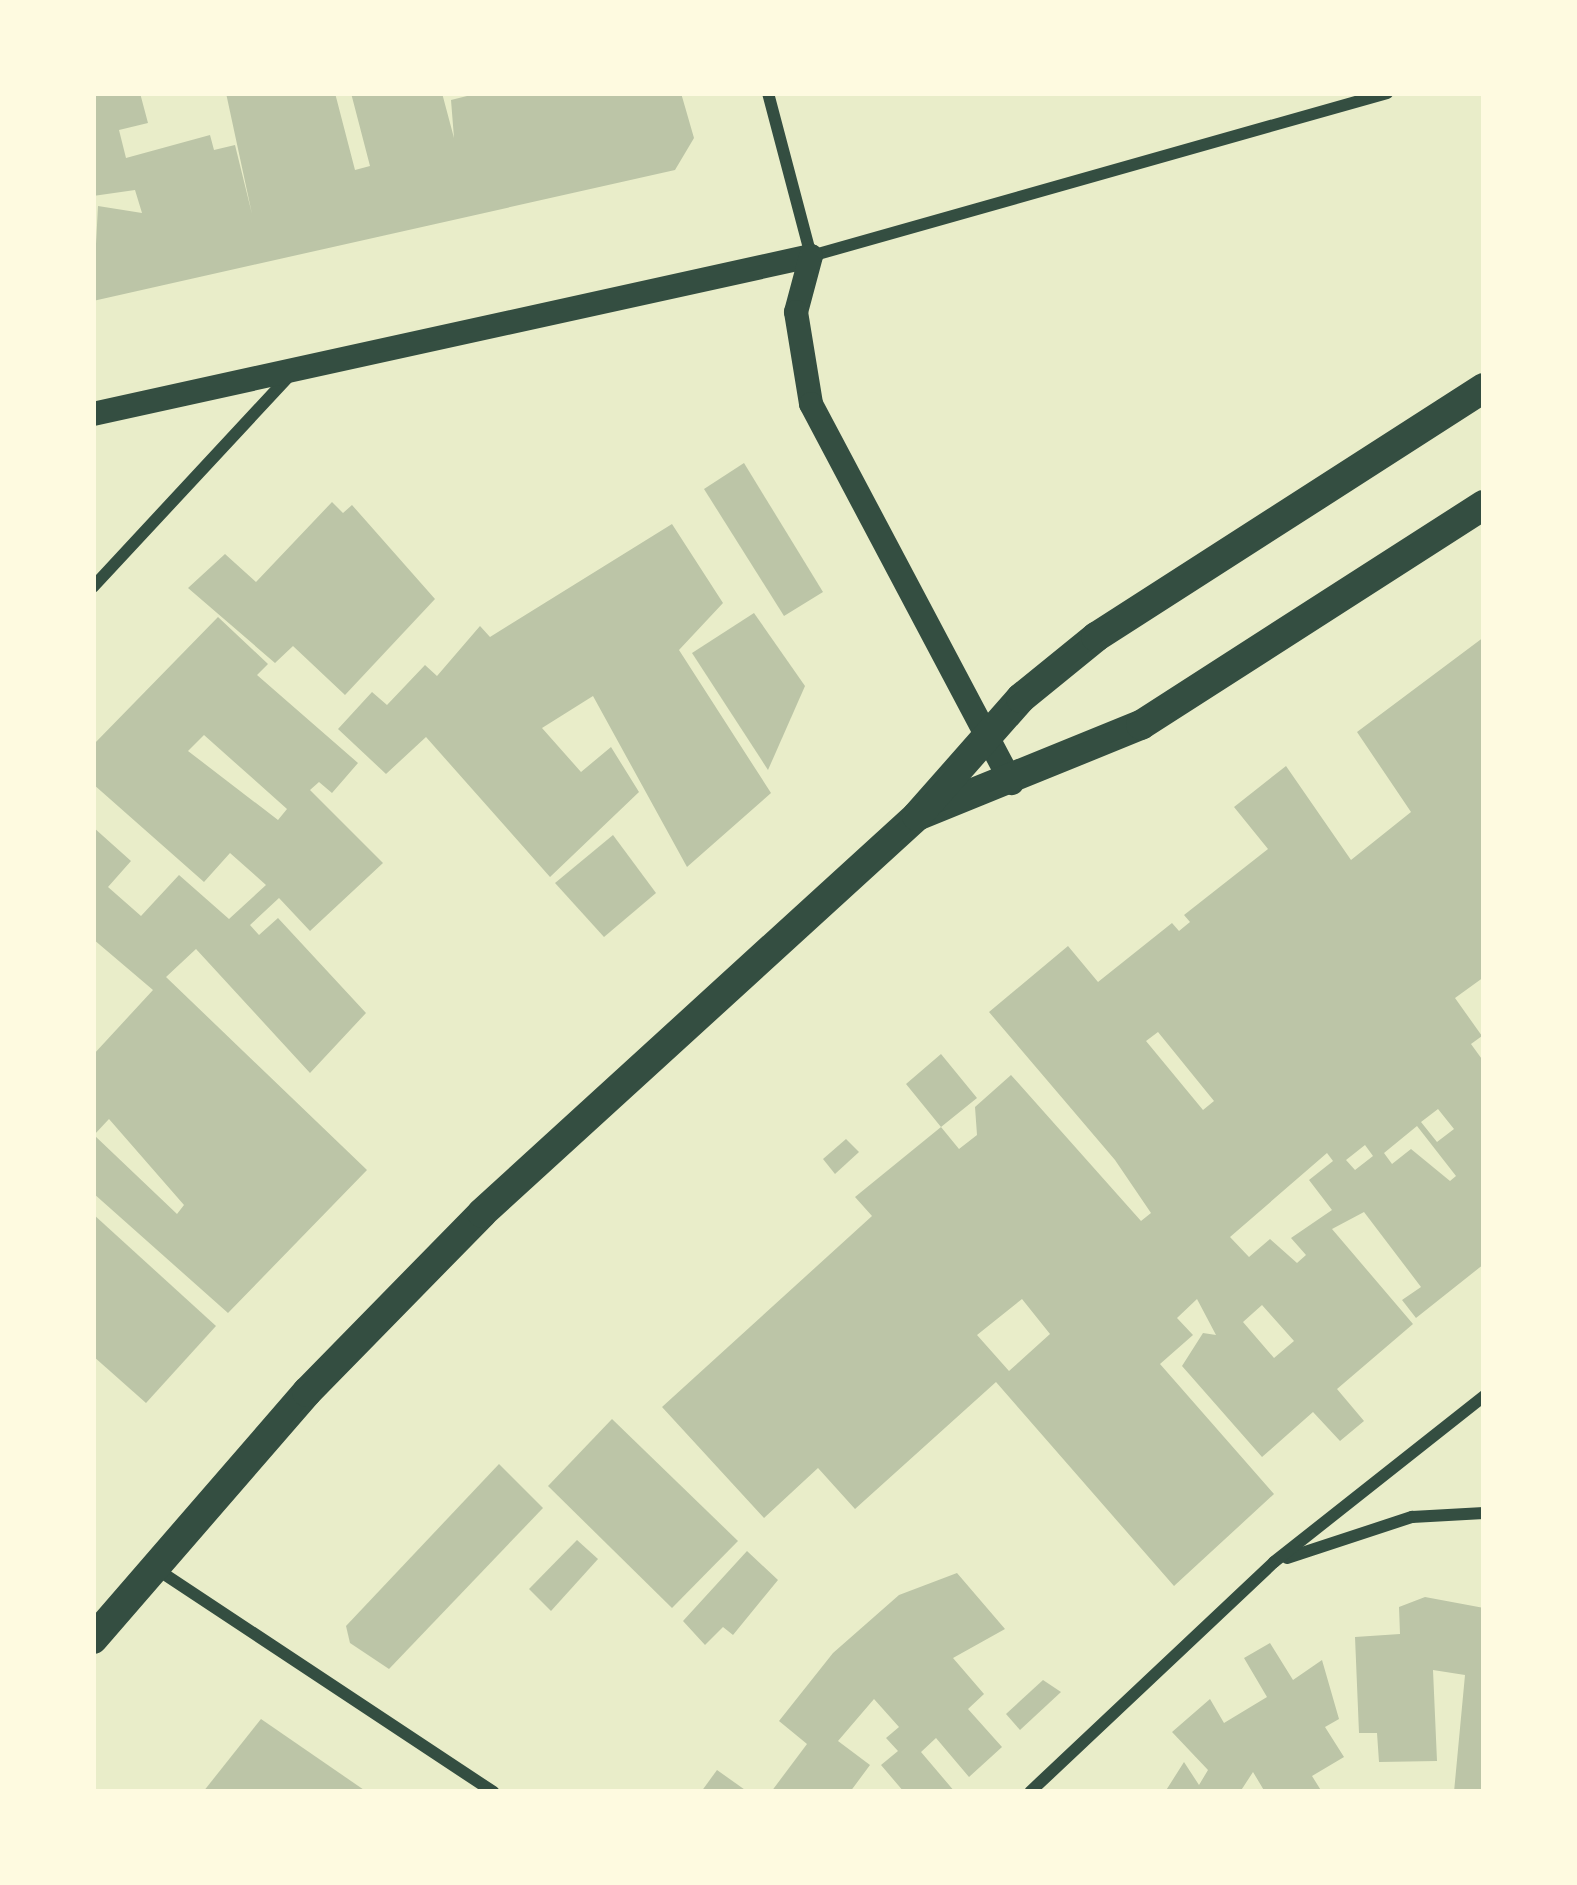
<!DOCTYPE html>
<html>
<head>
<meta charset="utf-8">
<style>
  body { margin:0 }
  #map { position:relative; width:1577px; height:1885px; overflow:hidden; background:#e9edc9; font-family:Ubuntu,sans-serif }
  div>[style] { position:absolute }
  [style*='--x'] { left:calc(var(--x)*1px); top:calc(var(--y)*1px); width:calc(var(--w)*1px); rotate:calc(var(--a)*1deg) }
  .building>* { inset:0; background:#bcc5a7 }
  .minor>* { height:12px; margin:-6px; padding:0 6px; transform-origin:6px; border-radius:6px; background:#344e41 }
  .secondary>* { height:24px; margin:-12px; padding:0 12px; transform-origin:12px; border-radius:12px; background:#344e41 }
  .primary>* { height:30px; margin:-15px; padding:0 15px; transform-origin:15px; border-radius:15px; background:#344e41 }
  span { translate:-50% -50%; white-space:nowrap; text-align:center; line-height:1.15; -webkit-text-stroke:9px #fefae0; paint-order:stroke }
  .frame { position:absolute; inset:0; border:96px solid #fefae0; pointer-events:none }
</style>
</head>
<body>
<div id="map">
  <div class="building">
    <i style="clip-path:polygon(93px 93px,140px 93px,148px 123px,119px 130px,126px 158px,210px 135px,214px 150px,235px 145px,252px 214px,226px 93px,335px 93px,355px 170px,370px 166px,351px 93px,442px 93px,454px 138px,451px 100px,479px 93px,681px 93px,694px 138px,675px 170px,93px 301px,98px 206px,142px 213px,135px 190px,93px 196px)"></i>
    <i style="clip-path:polygon(744px 463px,823px 592px,784px 616px,704px 489px)"></i>
    <i style="clip-path:polygon(332px 502px,343px 513px,352px 505px,435px 599px,345px 695px,293px 646px,275px 663px,188px 588px,225px 554px,256px 582px)"></i>
    <i style="clip-path:polygon(672px 524px,723px 603px,679px 650px,771px 793px,687px 867px,593px 696px,542px 728px,581px 772px,611px 747px,639px 792px,550px 877px,426px 737px,386px 774px,338px 729px,372px 692px,387px 705px,425px 665px,437px 676px,480px 626px,490px 637px)"></i>
    <i style="clip-path:polygon(754px 613px,805px 686px,768px 770px,692px 653px)"></i>
    <i style="clip-path:polygon(evenodd,218px 617px,268px 664px,257px 675px,358px 763px,332px 793px,319px 782px,310px 790px,383px 863px,310px 931px,279px 898px,250px 925px,259px 935px,278px 918px,366px 1013px,310px 1073px,196px 949px,166px 977px,367px 1170px,228px 1313px,93px 1193px,93px 1055px,153px 990px,93px 939px,93px 827px,131px 861px,108px 887px,141px 916px,179px 875px,229px 919px,266px 885px,230px 853px,204px 882px,93px 784px,93px 745px,218px 617px,204px 735px,287px 809px,278px 820px,188px 751px,204px 735px,218px 617px,109px 1119px,184px 1205px,177px 1214px,94px 1135px,109px 1119px)"></i>
    <i style="clip-path:polygon(evenodd,1484px 637px,1484px 977px,1455px 998px,1482px 1036px,1471px 1044px,1484px 1062px,1484px 1264px,1416px 1318px,1402px 1300px,1421px 1287px,1364px 1212px,1332px 1229px,1413px 1324px,1337px 1389px,1364px 1421px,1340px 1441px,1313px 1412px,1262px 1457px,1182px 1366px,1203px 1333px,1216px 1335px,1197px 1299px,1177px 1318px,1193px 1335px,1160px 1364px,1274px 1494px,1174px 1586px,996px 1382px,855px 1509px,818px 1468px,764px 1518px,662px 1407px,872px 1216px,855px 1197px,941px 1127px,906px 1084px,941px 1054px,977px 1098px,941px 1127px,959px 1149px,977px 1135px,975px 1107px,1011px 1075px,1141px 1221px,1151px 1213px,1115px 1160px,989px 1012px,1068px 946px,1098px 982px,1172px 923px,1179px 931px,1190px 922px,1184px 915px,1268px 849px,1234px 807px,1286px 766px,1351px 860px,1411px 812px,1357px 732px,1484px 637px,1158px 1032px,1214px 1101px,1203px 1110px,1146px 1041px,1158px 1032px,1484px 637px,1438px 1109px,1454px 1129px,1437px 1142px,1421px 1122px,1438px 1109px,1484px 637px,1417px 1126px,1456px 1176px,1450px 1181px,1411px 1149px,1392px 1164px,1384px 1153px,1417px 1126px,1484px 637px,1365px 1145px,1373px 1156px,1355px 1170px,1346px 1160px,1365px 1145px,1484px 637px,1327px 1153px,1333px 1161px,1309px 1180px,1332px 1210px,1291px 1238px,1306px 1255px,1297px 1263px,1270px 1239px,1249px 1257px,1230px 1237px,1327px 1153px,1484px 637px,1022px 1299px,1050px 1334px,1009px 1371px,977px 1335px,1022px 1299px,1484px 637px,1262px 1305px,1294px 1341px,1274px 1358px,1243px 1322px,1262px 1305px)"></i>
    <i style="clip-path:polygon(613px 835px,656px 893px,604px 937px,555px 883px)"></i>
    <i style="clip-path:polygon(846px 1139px,859px 1152px,835px 1174px,823px 1159px)"></i>
    <i style="clip-path:polygon(93px 1214px,216px 1326px,146px 1403px,93px 1356px)"></i>
    <i style="clip-path:polygon(612px 1419px,738px 1541px,672px 1608px,548px 1486px)"></i>
    <i style="clip-path:polygon(499px 1464px,543px 1508px,389px 1669px,350px 1643px,346px 1626px)"></i>
    <i style="clip-path:polygon(577px 1540px,598px 1559px,551px 1611px,529px 1589px)"></i>
    <i style="clip-path:polygon(747px 1551px,778px 1580px,733px 1635px,723px 1627px,705px 1645px,683px 1621px)"></i>
    <i style="clip-path:polygon(957px 1573px,1005px 1629px,953px 1658px,984px 1694px,968px 1709px,1002px 1747px,969px 1777px,936px 1738px,921px 1752px,955px 1792px,904px 1792px,881px 1765px,898px 1751px,886px 1738px,899px 1727px,874px 1699px,838px 1741px,870px 1765px,850px 1792px,771px 1792px,807px 1744px,779px 1721px,833px 1653px,899px 1595px)"></i>
    <i style="clip-path:polygon(1425px 1597px,1484px 1608px,1484px 1792px,1454px 1792px,1465px 1675px,1433px 1670px,1437px 1761px,1379px 1762px,1377px 1733px,1359px 1733px,1355px 1637px,1400px 1634px,1399px 1607px)"></i>
    <i style="clip-path:polygon(1270px 1643px,1293px 1680px,1322px 1660px,1339px 1719px,1325px 1727px,1344px 1757px,1312px 1776px,1322px 1792px,1265px 1792px,1253px 1772px,1240px 1792px,1165px 1792px,1184px 1762px,1199px 1785px,1208px 1770px,1172px 1732px,1210px 1699px,1224px 1723px,1267px 1697px,1244px 1658px)"></i>
    <i style="clip-path:polygon(1043px 1680px,1061px 1692px,1020px 1730px,1006px 1714px)"></i>
    <i style="clip-path:polygon(261px 1719px,367px 1792px,203px 1792px)"></i>
    <i style="clip-path:polygon(717px 1770px,748px 1792px,701px 1792px)"></i>
  </div>
  <div class="minor">
    <i style="--x:768;--y:93;--w:169;--a:75.2"></i>
    <i style="--x:811;--y:256;--w:599;--a:-15.8"></i>
    <i style="--x:93;--y:587;--w:292;--a:-47.1"></i>
    <i style="--x:1287;--y:1558;--w:132;--a:-18.2"></i>
    <i style="--x:1412;--y:1517;--w:72;--a:-3.2"></i>
    <i style="--x:155;--y:1568;--w:406;--a:33.5"></i>
    <i style="--x:1030;--y:1792;--w:335;--a:-43.3"></i>
    <i style="--x:1274;--y:1562;--w:268;--a:-38.3"></i>
  </div>
  <div class="secondary">
    <i style="--x:93;--y:414;--w:735;--a:-12.41"></i>
    <i style="--x:811;--y:256;--w:58;--a:105"></i>
    <i style="--x:796;--y:312;--w:93;--a:80.7"></i>
    <i style="--x:811;--y:404;--w:429;--a:62.1"></i>
  </div>
  <div class="primary">
    <i style="--x:919;--y:815;--w:240;--a:-22.1"></i>
    <i style="--x:1141;--y:725;--w:407;--a:-32.7"></i>
    <i style="--x:93;--y:1639;--w:327;--a:-49.1"></i>
    <i style="--x:307;--y:1392;--w:250;--a:-45.6"></i>
    <i style="--x:482;--y:1213;--w:589;--a:-42.38"></i>
    <i style="--x:917;--y:816;--w:157;--a:-48.6"></i>
    <i style="--x:1021;--y:698;--w:97;--a:-39.1"></i>
    <i style="--x:1096;--y:637;--w:461;--a:-32.7"></i>
  </div>
  <div class="frame"></div>
</div>
</body>
</html>
